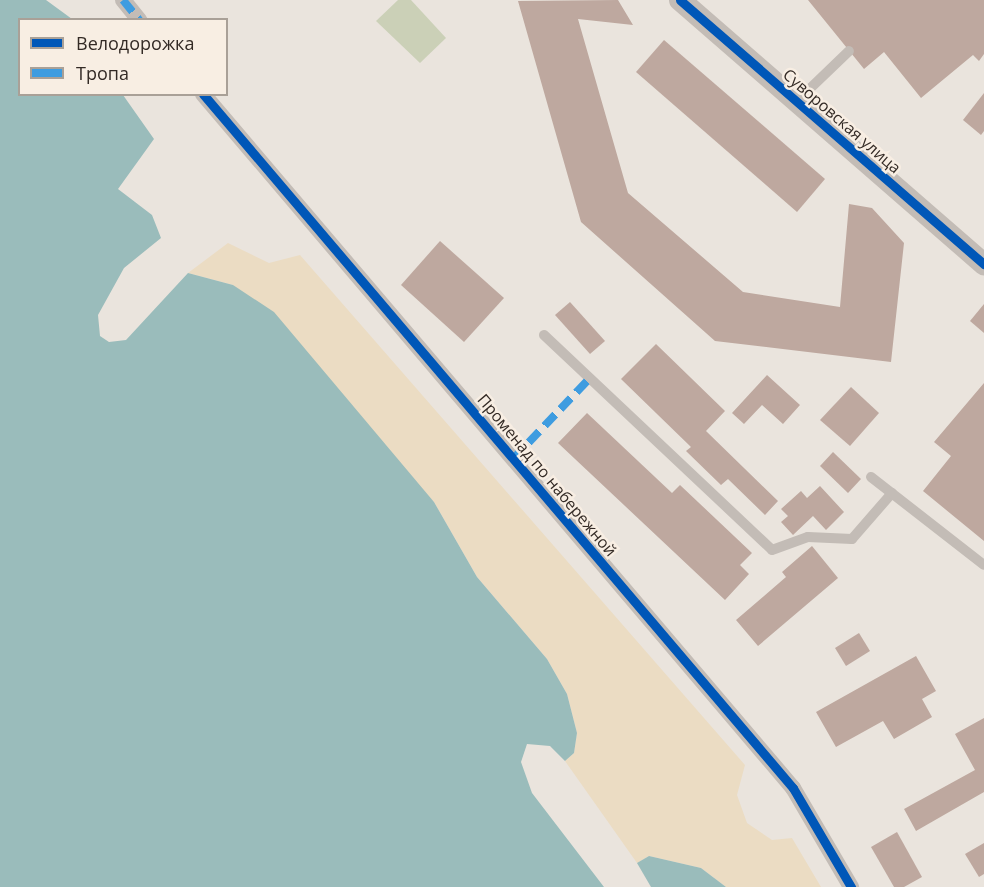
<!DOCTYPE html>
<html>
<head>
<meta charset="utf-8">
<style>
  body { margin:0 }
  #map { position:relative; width:984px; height:887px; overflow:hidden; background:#eae4dd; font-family:"Open Sans",sans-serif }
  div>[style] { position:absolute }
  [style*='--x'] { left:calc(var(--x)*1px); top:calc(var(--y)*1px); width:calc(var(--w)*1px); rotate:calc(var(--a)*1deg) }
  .green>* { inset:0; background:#cbd0b7 }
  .sand>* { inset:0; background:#ebdcc3 }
  .water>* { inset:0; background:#9abcbb }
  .building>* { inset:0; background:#bea89f }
  .service>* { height:10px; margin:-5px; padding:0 5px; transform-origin:5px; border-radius:5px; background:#c3bcb6 }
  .pedestrian>* { height:16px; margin:-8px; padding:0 8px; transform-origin:8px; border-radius:8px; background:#c3bcb6 }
  .minor>* { height:22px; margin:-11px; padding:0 11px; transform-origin:11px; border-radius:11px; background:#c3bcb6 }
  .quiet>* { height:8px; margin-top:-4px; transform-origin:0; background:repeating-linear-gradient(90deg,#3e9ce0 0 15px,transparent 0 23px) }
  .cycleway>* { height:9px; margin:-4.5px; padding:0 4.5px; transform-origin:4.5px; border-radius:4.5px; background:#0057b8 }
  span { translate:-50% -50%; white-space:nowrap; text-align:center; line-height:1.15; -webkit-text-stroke:5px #f8eee3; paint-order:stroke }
  .street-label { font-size:16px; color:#332a25 }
  .legend { position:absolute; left:18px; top:18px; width:210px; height:78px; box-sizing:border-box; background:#f8eee3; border:2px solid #a9a097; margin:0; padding:8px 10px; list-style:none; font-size:18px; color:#332a25 }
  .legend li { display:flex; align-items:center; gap:12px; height:30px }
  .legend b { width:30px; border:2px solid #a9a097 }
</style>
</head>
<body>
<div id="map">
  <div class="green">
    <i style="clip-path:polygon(398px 0,411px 0,446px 38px,420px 63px,376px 21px)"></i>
  </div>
  <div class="sand">
    <i style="clip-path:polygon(228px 243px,269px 263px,300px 255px,745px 765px,737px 795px,747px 823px,772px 840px,792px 838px,821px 887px,726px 887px,701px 868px,649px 856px,637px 863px,565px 761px,574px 753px,577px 733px,567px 694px,547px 659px,477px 577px,434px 502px,233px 285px,188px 273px)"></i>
  </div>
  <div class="water">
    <i style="clip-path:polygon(0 0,46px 0,72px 19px,20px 20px,20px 94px,123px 95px,154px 139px,118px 189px,152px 215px,161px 238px,124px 268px,98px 315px,100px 336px,109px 342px,126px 340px,188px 273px,233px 285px,274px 312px,434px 502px,477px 577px,547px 659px,567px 694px,577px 733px,574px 753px,565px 761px,550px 746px,527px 744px,521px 762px,532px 793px,604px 887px,0 887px)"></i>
    <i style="clip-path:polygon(649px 856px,701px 868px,726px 887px,651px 887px,637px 863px)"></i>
  </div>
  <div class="building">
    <i style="clip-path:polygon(618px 0,633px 25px,578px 19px,628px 193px,743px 292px,840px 307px,849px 204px,872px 208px,904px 243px,891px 362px,715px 341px,581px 222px,518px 1px)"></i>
    <i style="clip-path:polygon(808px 0,984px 0,984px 54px,979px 61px,973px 55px,921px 98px,884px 52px,864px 69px)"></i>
    <i style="clip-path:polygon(664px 40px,825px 179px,797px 212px,636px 72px)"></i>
    <i style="clip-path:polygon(984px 93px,984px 131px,981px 135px,963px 120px)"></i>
    <i style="clip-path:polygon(440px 241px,504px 298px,464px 342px,401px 285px)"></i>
    <i style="clip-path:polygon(570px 302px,605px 341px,590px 354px,555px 315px)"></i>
    <i style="clip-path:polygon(984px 304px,984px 333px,970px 321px)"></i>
    <i style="clip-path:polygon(656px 344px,725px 411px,706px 431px,778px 501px,765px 515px,728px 479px,721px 485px,686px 451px,691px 447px,621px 379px)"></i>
    <i style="clip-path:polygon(767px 375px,800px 405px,783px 424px,762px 405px,744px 424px,732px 413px)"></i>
    <i style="clip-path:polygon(984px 383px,984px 541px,923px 491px,951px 456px,934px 442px)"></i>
    <i style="clip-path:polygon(851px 387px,879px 413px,850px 446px,820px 420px)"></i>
    <i style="clip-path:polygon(587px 413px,672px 493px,680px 485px,752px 553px,740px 565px,749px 574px,725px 600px,558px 443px)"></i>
    <i style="clip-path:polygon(833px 452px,861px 479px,848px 493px,820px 466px)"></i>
    <i style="clip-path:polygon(820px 486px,844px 512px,826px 530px,813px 516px,793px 535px,781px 522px,788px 516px,781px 509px,801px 491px,807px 498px)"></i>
    <i style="clip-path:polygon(812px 546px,838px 578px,758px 646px,736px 620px,786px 577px,782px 572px)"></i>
    <i style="clip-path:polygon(859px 633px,870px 651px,846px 666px,835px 648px)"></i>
    <i style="clip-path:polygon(916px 656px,936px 691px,922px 699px,932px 717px,894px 739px,883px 721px,836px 747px,816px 712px)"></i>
    <i style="clip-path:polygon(984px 718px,984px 792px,916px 831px,904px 809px,975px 770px,955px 734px)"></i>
    <i style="clip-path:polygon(897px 832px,922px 877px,904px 887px,894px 887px,871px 847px)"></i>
    <i style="clip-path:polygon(984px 843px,984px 874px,979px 877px,965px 854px)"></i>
  </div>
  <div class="service">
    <i style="--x:797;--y:101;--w:72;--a:-43.9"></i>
    <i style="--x:544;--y:335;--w:313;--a:43.3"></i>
    <i style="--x:772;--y:550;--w:38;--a:-20"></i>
    <i style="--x:808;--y:537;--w:44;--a:2.6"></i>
    <i style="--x:852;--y:539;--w:61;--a:-49"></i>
    <i style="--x:871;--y:477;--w:143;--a:37.9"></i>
  </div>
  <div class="pedestrian">
    <i style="--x:123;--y:0;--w:26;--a:51"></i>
    <i style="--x:203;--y:94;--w:911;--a:49.63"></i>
    <i style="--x:793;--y:788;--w:115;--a:59.6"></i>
  </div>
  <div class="minor">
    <i style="--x:680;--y:0;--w:403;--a:41"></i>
  </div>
  <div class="quiet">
    <i style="--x:123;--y:0;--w:26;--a:51"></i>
    <i style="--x:513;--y:459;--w:110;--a:-46.5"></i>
  </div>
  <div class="cycleway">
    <i style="--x:680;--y:0;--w:403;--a:41"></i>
    <i style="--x:203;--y:94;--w:911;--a:49.63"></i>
    <i style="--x:793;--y:788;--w:115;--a:59.6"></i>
  </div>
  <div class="street-label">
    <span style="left:842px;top:121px;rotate:41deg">Суворовская улица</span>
    <span style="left:547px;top:475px;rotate:50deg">Променад по набережной</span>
  </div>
  <ul class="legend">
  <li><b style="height:8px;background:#0057b8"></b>Велодорожка</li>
  <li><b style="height:8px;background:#3e9ce0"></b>Тропа</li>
  </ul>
</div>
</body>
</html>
